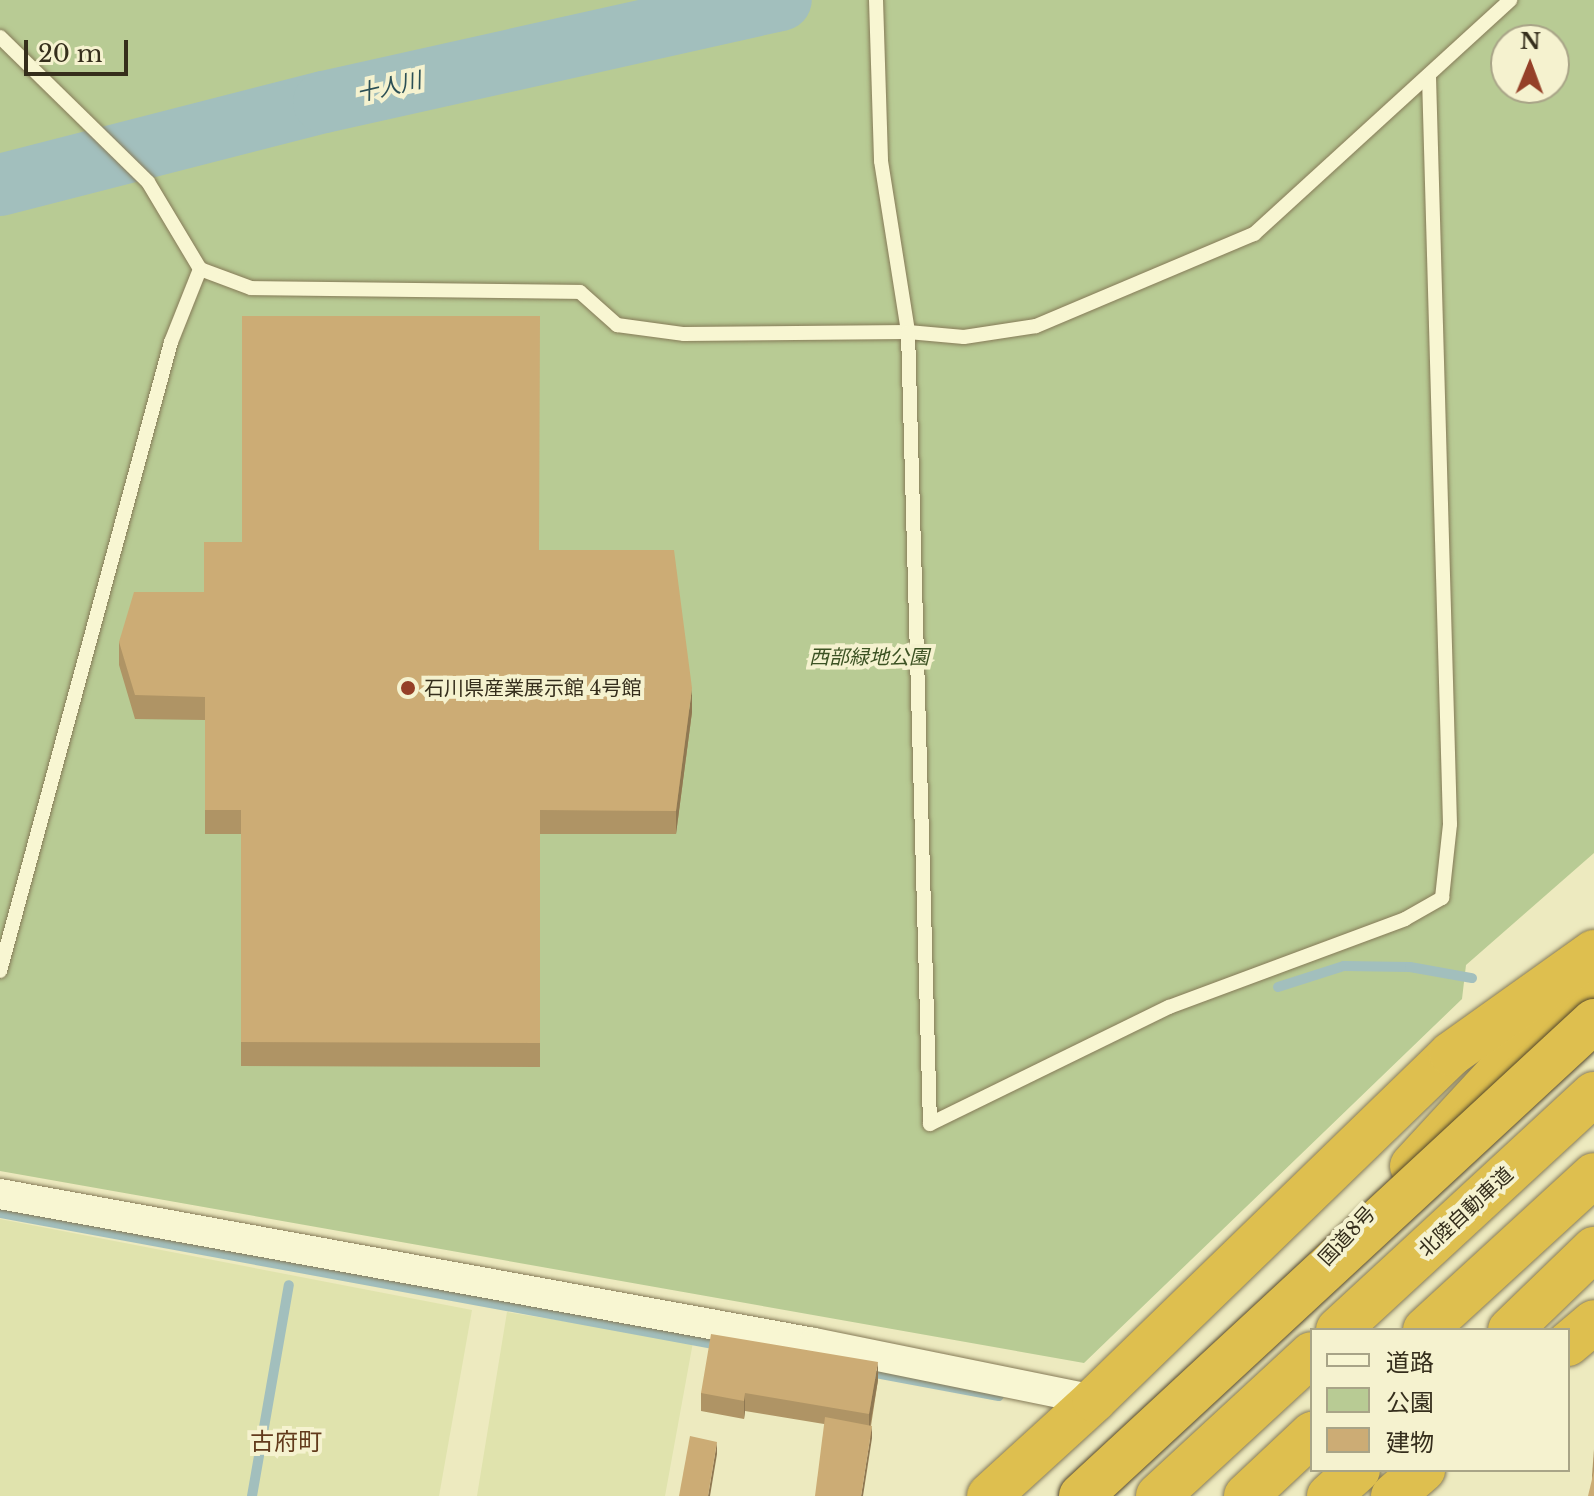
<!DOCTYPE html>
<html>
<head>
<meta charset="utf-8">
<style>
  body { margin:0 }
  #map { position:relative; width:1594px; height:1496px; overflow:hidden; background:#edeabf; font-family:"Libre Baskerville","Noto Sans JP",serif }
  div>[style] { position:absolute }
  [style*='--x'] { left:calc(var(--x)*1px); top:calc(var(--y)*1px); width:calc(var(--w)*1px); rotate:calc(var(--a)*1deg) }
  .farmland>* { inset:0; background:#e0e3ad }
  .green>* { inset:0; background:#b8cb94 }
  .stream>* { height:10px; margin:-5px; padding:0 5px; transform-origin:5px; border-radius:5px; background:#a2bfbd }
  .river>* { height:62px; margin:-31px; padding:0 31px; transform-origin:31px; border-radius:31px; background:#a2bfbd }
  .roads { filter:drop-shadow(0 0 2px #867b58) drop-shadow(0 0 2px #867b58) }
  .lane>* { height:14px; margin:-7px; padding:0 7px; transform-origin:7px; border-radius:7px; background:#f8f6d2 }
  .street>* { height:30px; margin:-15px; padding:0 15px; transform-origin:15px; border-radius:15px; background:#f8f6d2 }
  .highway>* { height:44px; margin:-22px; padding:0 22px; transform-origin:22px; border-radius:22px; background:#debf4f }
  .bridges { filter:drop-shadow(0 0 2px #53472c) drop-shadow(0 0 2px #53472c) }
  .highway-bridge>* { height:44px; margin:-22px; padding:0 22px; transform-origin:22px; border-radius:22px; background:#debf4f }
  .wall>* { inset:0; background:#af9465 }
  .shaded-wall>* { inset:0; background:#8f7852 }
  .building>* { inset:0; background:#ccac75 }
  .dots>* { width:22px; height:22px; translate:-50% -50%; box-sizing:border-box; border:4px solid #f5f2cf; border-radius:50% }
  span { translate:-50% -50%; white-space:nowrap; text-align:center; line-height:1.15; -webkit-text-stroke:8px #f5f2cf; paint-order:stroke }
  .park-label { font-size:20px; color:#3c5223; font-style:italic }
  .poi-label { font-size:20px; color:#352e1c }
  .left { translate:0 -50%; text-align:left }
  .street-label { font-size:20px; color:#352e1c }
  .water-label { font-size:22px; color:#2b4f55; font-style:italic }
  .quarter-label { font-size:24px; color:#623a1c }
  .legend { position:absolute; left:1310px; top:1328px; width:260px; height:144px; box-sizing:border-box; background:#f5f2cf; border:2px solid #a8a487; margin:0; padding:10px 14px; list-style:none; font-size:24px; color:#352e1c }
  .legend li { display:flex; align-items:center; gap:16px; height:40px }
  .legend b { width:40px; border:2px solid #a8a487 }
  .north { position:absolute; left:1490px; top:24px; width:80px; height:80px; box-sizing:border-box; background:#f5f2cf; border:2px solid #a8a487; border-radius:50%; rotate:1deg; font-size:22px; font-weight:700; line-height:32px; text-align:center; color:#352e1c }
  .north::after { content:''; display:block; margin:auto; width:28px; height:36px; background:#954028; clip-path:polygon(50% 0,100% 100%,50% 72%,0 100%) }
  .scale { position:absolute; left:24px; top:40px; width:104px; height:36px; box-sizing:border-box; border:4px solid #352e1c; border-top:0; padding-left:10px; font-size:24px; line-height:28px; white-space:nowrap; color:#352e1c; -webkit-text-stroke:6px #f5f2cf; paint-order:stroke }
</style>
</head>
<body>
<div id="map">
  <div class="farmland">
    <i style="clip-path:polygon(0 1219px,472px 1310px,439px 1496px,0 1496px)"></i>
    <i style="clip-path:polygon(507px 1312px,693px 1342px,665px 1496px,477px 1496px)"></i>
  </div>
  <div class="green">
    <i style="clip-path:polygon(evenodd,0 0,1594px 0,1594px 853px,1466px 965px,1462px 999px,1084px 1363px,0 1171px,0 0,1506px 40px,1554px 40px,1554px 88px,1506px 88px,1506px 40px)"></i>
  </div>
  <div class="stream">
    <i style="--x:1278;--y:987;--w:69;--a:-17.7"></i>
    <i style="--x:1344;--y:966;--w:66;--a:0.9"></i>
    <i style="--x:1410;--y:967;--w:63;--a:10.1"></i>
    <i style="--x:0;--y:1213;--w:731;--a:10.4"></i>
    <i style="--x:865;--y:1371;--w:136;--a:10.6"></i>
    <i style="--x:252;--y:1496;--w:214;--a:-80.1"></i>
  </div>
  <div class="river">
    <i style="--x:0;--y:185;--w:334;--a:-14.4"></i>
    <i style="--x:324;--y:102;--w:468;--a:-12.6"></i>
  </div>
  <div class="roads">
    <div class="lane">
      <i style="--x:876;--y:0;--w:161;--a:88.2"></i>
      <i style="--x:881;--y:161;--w:173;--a:81"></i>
      <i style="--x:908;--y:332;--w:56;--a:5.1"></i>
      <i style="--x:964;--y:337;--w:73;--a:-8.7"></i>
      <i style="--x:1036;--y:326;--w:237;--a:-22.9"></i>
      <i style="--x:1254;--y:234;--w:347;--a:-42.4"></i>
      <i style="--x:0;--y:37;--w:207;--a:44.4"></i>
      <i style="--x:148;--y:182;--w:101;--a:59.1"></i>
      <i style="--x:200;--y:269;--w:54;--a:20.4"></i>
      <i style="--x:251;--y:288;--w:329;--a:0.7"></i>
      <i style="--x:580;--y:292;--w:50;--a:41.7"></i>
      <i style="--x:617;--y:325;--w:68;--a:7.7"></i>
      <i style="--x:684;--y:334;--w:224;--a:-0.5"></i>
      <i style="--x:908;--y:332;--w:792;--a:88.41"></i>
      <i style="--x:930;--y:1124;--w:266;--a:-26.1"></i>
      <i style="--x:1169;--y:1007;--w:252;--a:-20.4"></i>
      <i style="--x:1405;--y:919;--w:43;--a:-29.6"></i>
      <i style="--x:1442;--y:898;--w:74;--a:-83.8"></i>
      <i style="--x:1450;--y:824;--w:749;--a:-91.61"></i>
      <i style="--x:0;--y:971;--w:652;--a:-74.79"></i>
      <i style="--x:171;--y:342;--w:79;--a:-68.3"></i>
    </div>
    <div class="street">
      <i style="--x:0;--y:1194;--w:828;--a:10.37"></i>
      <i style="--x:814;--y:1343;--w:286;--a:11.5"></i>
    </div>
    <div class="highway">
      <i style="--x:1412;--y:1166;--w:243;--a:-47.3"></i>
      <i style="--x:1338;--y:1330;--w:348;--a:-42.7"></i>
      <i style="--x:1425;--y:1330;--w:229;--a:-42.5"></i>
      <i style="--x:1510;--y:1330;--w:117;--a:-44"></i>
      <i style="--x:1568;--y:1344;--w:34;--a:-40"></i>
      <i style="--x:989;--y:1496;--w:142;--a:-42.4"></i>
      <i style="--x:1094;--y:1400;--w:497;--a:-44.1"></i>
      <i style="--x:1451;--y:1054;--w:176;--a:-35.5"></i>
      <i style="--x:1158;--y:1496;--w:209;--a:-42.7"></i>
      <i style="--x:1246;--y:1496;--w:91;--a:-43.2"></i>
      <i style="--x:1329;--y:1496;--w:39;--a:-42"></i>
      <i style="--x:1393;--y:1496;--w:40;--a:-41"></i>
    </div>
  </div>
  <div class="bridges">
    <div class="highway-bridge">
      <i style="--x:1081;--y:1496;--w:699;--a:-42.8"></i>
    </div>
  </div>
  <div class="wall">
    <i style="clip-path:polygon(539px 550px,692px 712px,676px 834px,540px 834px,540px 1067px,241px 1066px,241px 834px,205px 834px,205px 720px,135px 719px,119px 665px,119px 642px,204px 592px)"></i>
    <i style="clip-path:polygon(878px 1380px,871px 1426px,872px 1438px,824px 1424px,745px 1411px,744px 1419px,701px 1411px,701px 1393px)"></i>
    <i style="clip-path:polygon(1594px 1449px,1594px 1496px,1592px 1476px)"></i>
  </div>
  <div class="shaded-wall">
    <i style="clip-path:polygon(692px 688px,692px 712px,676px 834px,676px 811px)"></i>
    <i style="clip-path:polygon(878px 1362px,878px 1380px,869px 1432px,869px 1414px)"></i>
    <i style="clip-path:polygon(745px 1393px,745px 1411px,744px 1419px,744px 1401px)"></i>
    <i style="clip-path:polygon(872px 1426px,872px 1438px,863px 1496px,861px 1496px)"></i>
    <i style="clip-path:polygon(717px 1442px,717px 1454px,710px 1496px,708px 1496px)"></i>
  </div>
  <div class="building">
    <i style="clip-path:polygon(242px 316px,540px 316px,539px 550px,674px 550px,692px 688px,676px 811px,540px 810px,540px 1043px,241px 1042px,241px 810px,205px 810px,205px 697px,135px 695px,119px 642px,134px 592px,204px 592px,204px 542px,242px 542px)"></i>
    <i style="clip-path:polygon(711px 1334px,878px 1362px,869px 1414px,745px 1393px,744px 1401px,701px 1393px)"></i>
    <i style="clip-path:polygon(825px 1417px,872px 1426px,861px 1496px,815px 1496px)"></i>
    <i style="clip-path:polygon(690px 1436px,717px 1442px,708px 1496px,679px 1496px)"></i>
    <i style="clip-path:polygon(1594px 1471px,1594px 1496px,1588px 1496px)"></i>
  </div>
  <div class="dots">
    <i style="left:408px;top:688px;background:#954028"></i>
  </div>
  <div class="park-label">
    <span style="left:869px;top:657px">西部緑地公園</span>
  </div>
  <div class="poi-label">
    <span class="left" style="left:424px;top:688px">石川県産業展示館 4号館</span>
  </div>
  <div class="street-label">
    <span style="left:1466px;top:1212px;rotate:-43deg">北陸自動車道</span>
    <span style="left:1347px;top:1236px;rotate:-47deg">国道8号</span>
  </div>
  <div class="water-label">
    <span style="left:389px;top:87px;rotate:-13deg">十人川</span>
  </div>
  <div class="quarter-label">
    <span style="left:286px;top:1442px">古府町</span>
  </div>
  <ul class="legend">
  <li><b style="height:10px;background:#f8f6d2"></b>道路</li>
  <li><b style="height:22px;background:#b8cb94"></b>公園</li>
  <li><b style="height:22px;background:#ccac75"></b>建物</li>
  </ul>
  <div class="north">N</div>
  <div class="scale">20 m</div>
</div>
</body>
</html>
